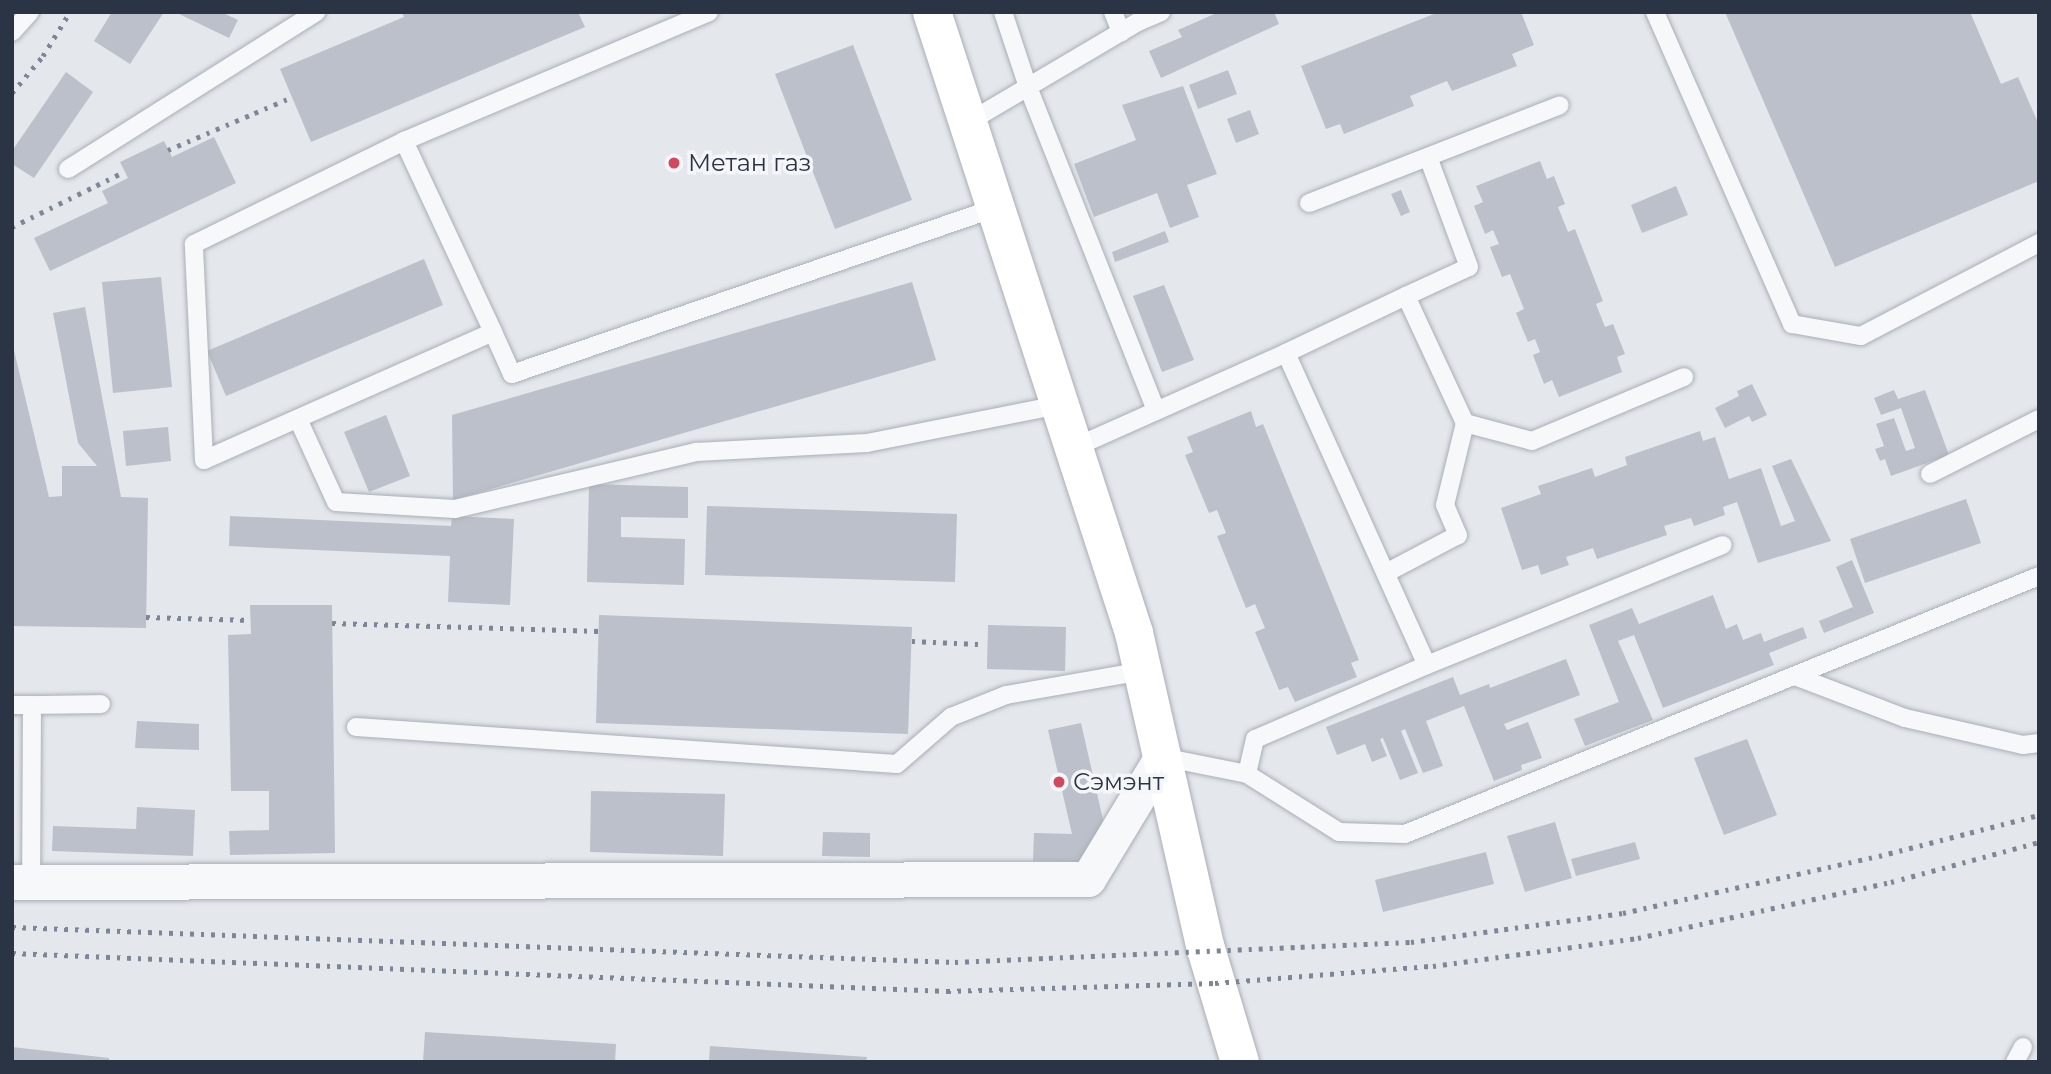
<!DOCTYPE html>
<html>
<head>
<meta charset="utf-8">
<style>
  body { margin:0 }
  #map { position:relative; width:2051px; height:1074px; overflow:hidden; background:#e4e7ec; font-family:Montserrat,sans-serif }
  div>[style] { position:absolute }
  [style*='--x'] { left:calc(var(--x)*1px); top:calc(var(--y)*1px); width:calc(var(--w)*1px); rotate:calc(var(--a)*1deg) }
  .building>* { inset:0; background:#bbc0ca }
  .roads { filter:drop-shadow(0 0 2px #a9aeb7) drop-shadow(0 0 2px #a9aeb7) }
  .service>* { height:18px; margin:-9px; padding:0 9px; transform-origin:9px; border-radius:9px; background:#f7f8fa }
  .minor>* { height:35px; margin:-17.5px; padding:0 17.5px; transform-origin:17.5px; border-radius:17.5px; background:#f7f8fa }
  .secondary>* { height:38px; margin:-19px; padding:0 19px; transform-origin:19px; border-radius:19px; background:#fff }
  .rail>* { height:5px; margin-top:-2.5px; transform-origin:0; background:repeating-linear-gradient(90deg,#7d8696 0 3.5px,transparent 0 10.5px) }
  .dots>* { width:19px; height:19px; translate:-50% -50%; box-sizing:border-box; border:4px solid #f4f6f9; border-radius:50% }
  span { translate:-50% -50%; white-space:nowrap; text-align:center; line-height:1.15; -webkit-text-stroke:7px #f4f6f9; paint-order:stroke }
  .poi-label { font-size:24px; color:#2b3445 }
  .left { translate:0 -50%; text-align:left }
  .frame { position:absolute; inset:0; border:14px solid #2b3445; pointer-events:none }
</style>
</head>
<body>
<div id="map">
  <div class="building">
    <i style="clip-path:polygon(112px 12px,164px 12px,130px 64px,94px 41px)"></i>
    <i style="clip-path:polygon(175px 12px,221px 12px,238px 20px,229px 38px)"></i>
    <i style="clip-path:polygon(402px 12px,578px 12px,585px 27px,311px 142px,280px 69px,404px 17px)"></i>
    <i style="clip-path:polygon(1219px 12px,1274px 12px,1279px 24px,1161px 78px,1149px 51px,1182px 37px,1178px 30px)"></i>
    <i style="clip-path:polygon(1439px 12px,1521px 12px,1534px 45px,1512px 54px,1517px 66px,1452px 91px,1447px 81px,1410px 96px,1414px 106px,1344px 134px,1340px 124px,1326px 129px,1301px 66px)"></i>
    <i style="clip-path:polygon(1725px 12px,1970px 12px,2001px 84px,2018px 77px,2039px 125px,2039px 181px,1835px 267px)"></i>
    <i style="clip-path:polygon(853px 45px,912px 200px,835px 229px,775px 74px)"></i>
    <i style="clip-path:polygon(1228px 70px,1237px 94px,1198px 109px,1189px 85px)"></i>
    <i style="clip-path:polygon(66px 72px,93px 92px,34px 178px,12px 164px,12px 151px)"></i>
    <i style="clip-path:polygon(1183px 86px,1217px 174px,1187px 185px,1199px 217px,1170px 228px,1157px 193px,1094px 217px,1074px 164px,1136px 140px,1122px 105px)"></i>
    <i style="clip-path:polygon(1250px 110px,1259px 134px,1236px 143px,1227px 119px)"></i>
    <i style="clip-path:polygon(214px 137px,236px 183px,50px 271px,34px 238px,108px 203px,102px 191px,128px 178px,120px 162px,164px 141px,172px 157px)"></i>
    <i style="clip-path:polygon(1540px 161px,1547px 179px,1554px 176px,1565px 204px,1558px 207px,1568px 232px,1575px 229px,1603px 301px,1596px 304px,1605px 327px,1613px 324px,1625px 354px,1617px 357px,1622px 372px,1559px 397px,1552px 380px,1544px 384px,1533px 355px,1540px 352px,1535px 339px,1528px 342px,1516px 313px,1524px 309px,1510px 274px,1502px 277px,1490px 247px,1499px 244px,1493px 230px,1485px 234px,1474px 206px,1483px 202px,1476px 186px)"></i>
    <i style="clip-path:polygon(1676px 186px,1688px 215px,1642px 233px,1631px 205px)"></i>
    <i style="clip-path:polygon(1401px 190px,1410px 212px,1401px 216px,1391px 194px)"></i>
    <i style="clip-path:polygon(1165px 231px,1169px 242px,1115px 262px,1112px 252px)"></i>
    <i style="clip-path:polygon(424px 259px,443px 305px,226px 396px,207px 351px)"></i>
    <i style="clip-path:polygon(161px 277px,172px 387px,113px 393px,102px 282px)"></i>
    <i style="clip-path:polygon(912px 282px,936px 360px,453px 500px,452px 415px)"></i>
    <i style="clip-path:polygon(1164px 285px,1194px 360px,1162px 372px,1133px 296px)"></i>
    <i style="clip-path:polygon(85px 307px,121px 497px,148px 498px,146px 628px,12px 626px,12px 342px,49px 497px,62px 496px,62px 466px,97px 466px,78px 443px,53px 313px)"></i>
    <i style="clip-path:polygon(1752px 384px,1767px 415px,1752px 422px,1749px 416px,1725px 428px,1715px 408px,1739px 396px,1737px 391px)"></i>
    <i style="clip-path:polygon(1894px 390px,1898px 399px,1925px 390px,1949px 455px,1891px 476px,1885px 459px,1880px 461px,1875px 449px,1884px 446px,1876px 424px,1894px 418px,1906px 451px,1915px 448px,1901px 408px,1881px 415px,1874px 398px)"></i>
    <i style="clip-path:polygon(1251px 411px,1256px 427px,1263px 424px,1359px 660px,1351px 663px,1357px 677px,1295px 702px,1288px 687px,1279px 690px,1255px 632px,1265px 628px,1255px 604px,1246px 608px,1217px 536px,1226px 533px,1217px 510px,1209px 513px,1185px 455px,1193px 452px,1187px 437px)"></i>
    <i style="clip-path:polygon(386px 415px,410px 476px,369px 492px,344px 432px)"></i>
    <i style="clip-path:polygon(168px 427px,171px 461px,126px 466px,123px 431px)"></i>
    <i style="clip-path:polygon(1700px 431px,1703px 441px,1715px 437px,1729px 479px,1761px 468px,1781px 526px,1795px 521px,1772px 466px,1791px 459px,1831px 541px,1758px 563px,1737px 502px,1723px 507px,1725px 515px,1694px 526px,1691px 518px,1664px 526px,1667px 535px,1597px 559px,1593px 548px,1566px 557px,1569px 565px,1541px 575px,1538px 565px,1522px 570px,1501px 508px,1541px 494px,1538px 486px,1592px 468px,1595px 477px,1627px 465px,1625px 457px)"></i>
    <i style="clip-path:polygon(589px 484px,688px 487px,688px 518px,621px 517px,621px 537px,685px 539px,684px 585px,587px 582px)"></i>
    <i style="clip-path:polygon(1966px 499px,1981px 543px,1865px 583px,1850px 539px)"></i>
    <i style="clip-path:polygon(707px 506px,957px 514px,955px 582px,705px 575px)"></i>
    <i style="clip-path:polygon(230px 516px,451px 526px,452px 516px,514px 519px,510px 605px,448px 602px,450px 556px,229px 546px)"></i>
    <i style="clip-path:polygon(1852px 560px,1874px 613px,1824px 633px,1819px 621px,1853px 607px,1836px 567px)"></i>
    <i style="clip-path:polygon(1713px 595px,1726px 629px,1737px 624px,1743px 640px,1761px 633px,1764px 642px,1803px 627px,1807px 638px,1769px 653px,1774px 665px,1663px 708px,1634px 635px,1618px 641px,1653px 720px,1585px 746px,1574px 719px,1619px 702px,1589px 625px,1632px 608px,1639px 624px)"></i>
    <i style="clip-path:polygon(250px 605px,332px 605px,335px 853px,230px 855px,229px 831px,269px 830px,269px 791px,231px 791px,228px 635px,251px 634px)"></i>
    <i style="clip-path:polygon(599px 615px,912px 627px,908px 734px,596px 723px)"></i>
    <i style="clip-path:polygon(988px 625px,1066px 627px,1065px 671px,987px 669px)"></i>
    <i style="clip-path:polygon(1566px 659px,1580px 695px,1504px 724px,1507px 730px,1528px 722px,1542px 758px,1521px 765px,1522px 770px,1494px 781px,1464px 706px,1426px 721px,1443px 766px,1423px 773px,1405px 729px,1401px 731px,1418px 773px,1400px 780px,1383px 738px,1380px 739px,1387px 756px,1372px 762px,1365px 744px,1337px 755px,1326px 727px,1453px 677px,1460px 695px,1489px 684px,1490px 688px)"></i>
    <i style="clip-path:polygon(137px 721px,199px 724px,199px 750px,135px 748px)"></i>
    <i style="clip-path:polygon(1081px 723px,1106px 833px,1092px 862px,1033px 861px,1034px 833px,1072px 834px,1048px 730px)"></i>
    <i style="clip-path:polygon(1747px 739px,1777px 815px,1724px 835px,1694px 758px)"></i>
    <i style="clip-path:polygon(591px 791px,725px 794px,723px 856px,590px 852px)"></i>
    <i style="clip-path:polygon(137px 807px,195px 810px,193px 856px,52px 851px,53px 826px,136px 829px)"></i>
    <i style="clip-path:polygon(1555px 822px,1572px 878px,1525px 892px,1507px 836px)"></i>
    <i style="clip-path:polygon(823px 832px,870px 833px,870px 857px,822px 856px)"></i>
    <i style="clip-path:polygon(1635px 842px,1640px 859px,1576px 876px,1571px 859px)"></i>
    <i style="clip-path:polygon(1486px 852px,1494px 884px,1383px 912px,1375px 880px)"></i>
    <i style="clip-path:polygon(425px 1032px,616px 1044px,615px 1062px,423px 1062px)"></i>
    <i style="clip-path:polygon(710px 1046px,867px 1057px,866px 1062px,709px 1062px)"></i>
    <i style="clip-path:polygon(12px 1047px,109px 1058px,109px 1062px,12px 1062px)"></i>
  </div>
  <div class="roads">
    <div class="service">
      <i style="--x:1003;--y:12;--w:79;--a:71.6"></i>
      <i style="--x:1028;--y:87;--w:348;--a:68.4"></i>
      <i style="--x:1113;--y:12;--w:22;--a:68"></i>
      <i style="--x:1655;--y:12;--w:341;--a:66.3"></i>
      <i style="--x:1792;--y:324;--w:70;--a:9.9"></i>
      <i style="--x:1861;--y:336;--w:201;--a:-27.6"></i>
      <i style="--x:12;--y:32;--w:27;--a:-48"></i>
      <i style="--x:967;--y:123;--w:199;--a:-30.6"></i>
      <i style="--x:1138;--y:22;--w:25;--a:-23"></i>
      <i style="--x:404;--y:141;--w:211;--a:65"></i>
      <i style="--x:493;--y:332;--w:316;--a:156.1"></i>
      <i style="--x:204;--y:460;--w:216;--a:-92.7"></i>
      <i style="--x:194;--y:244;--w:234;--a:-26.1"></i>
      <i style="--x:404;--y:141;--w:331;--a:-22.9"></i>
      <i style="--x:68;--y:169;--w:294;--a:-32.3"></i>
      <i style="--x:1309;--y:203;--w:269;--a:-21.3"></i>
      <i style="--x:1406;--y:296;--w:69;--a:-24.7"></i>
      <i style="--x:1469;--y:267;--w:117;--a:-110.4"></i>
      <i style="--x:493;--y:332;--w:46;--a:65.7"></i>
      <i style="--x:512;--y:374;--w:511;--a:-18.97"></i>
      <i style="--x:1286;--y:353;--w:133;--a:-25.4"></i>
      <i style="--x:1406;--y:296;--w:140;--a:65.1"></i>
      <i style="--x:1465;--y:423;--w:84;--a:103.7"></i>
      <i style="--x:1445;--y:505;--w:33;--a:67"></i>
      <i style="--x:1458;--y:535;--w:81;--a:152.2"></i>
      <i style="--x:298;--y:419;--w:91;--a:65.4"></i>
      <i style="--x:336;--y:502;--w:119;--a:3.4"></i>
      <i style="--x:455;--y:509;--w:248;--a:-13.3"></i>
      <i style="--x:696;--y:452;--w:171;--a:-3"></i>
      <i style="--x:867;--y:443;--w:196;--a:-11.2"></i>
      <i style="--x:1465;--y:423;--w:69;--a:15"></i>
      <i style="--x:1532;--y:441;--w:165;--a:-22.8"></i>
      <i style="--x:1073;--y:448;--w:233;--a:-24"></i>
      <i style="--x:1286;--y:353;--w:342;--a:65.7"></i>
      <i style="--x:1427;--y:665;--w:187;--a:156.7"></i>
      <i style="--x:1255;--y:739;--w:36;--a:103"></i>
      <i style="--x:1930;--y:474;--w:122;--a:-26.8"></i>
      <i style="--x:1427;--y:665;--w:319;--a:-22.1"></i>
      <i style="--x:1795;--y:676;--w:118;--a:20.9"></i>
      <i style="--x:1905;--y:718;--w:121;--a:12.9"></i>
      <i style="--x:2023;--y:745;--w:16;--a:-7"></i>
      <i style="--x:12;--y:705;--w:20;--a:0"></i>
      <i style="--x:32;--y:705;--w:177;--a:90.3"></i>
      <i style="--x:32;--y:705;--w:69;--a:-0.8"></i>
      <i style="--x:356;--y:727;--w:542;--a:3.91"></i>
      <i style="--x:897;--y:764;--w:72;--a:-41"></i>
      <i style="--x:951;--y:717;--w:59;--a:-21.8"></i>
      <i style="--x:1006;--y:695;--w:138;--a:-10"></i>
      <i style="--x:1162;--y:757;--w:87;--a:11.3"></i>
      <i style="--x:1247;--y:774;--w:109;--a:32.2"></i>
      <i style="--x:1339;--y:832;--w:66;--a:1.7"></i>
      <i style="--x:1405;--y:834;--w:684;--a:-22.14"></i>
      <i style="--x:2015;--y:1062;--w:17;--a:-62"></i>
    </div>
    <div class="minor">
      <i style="--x:12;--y:882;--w:1076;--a:-0.16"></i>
      <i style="--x:1088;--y:879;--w:143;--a:-58.8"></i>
    </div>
    <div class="secondary">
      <i style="--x:932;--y:12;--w:653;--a:71.98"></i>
      <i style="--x:1134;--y:633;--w:324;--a:77.2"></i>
      <i style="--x:1206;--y:949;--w:118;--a:73.3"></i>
    </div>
  </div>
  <div class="rail">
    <i style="--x:12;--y:93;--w:48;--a:-50"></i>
    <i style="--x:43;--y:56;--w:52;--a:-58.5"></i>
    <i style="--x:168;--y:150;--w:135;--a:-23.1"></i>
    <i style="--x:12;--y:227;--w:125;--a:-26.2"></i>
    <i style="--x:146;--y:617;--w:105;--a:1.6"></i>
    <i style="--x:332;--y:623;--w:267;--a:1.7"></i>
    <i style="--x:912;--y:641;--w:66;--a:2.6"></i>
    <i style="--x:12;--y:927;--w:944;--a:2.13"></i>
    <i style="--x:955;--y:962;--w:456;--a:-2.5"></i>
    <i style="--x:1411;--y:942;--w:214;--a:-7.8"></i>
    <i style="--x:1623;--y:913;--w:262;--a:-12.6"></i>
    <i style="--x:1879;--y:856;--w:165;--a:-14.4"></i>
    <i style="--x:12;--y:953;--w:936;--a:2.33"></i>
    <i style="--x:947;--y:991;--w:268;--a:-1.7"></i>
    <i style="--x:1215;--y:983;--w:219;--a:-4.5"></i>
    <i style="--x:1433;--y:966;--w:207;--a:-7.8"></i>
    <i style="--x:1638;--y:938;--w:259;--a:-12.5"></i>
    <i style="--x:1891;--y:882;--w:153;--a:-15.1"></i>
  </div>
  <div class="dots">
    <i style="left:674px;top:163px;background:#d1495b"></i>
    <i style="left:1059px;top:782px;background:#d1495b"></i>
  </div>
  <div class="poi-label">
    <span class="left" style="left:688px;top:163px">Метан газ</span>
    <span class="left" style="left:1073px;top:782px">Сэмэнт</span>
  </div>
  <div class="frame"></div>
</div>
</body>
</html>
